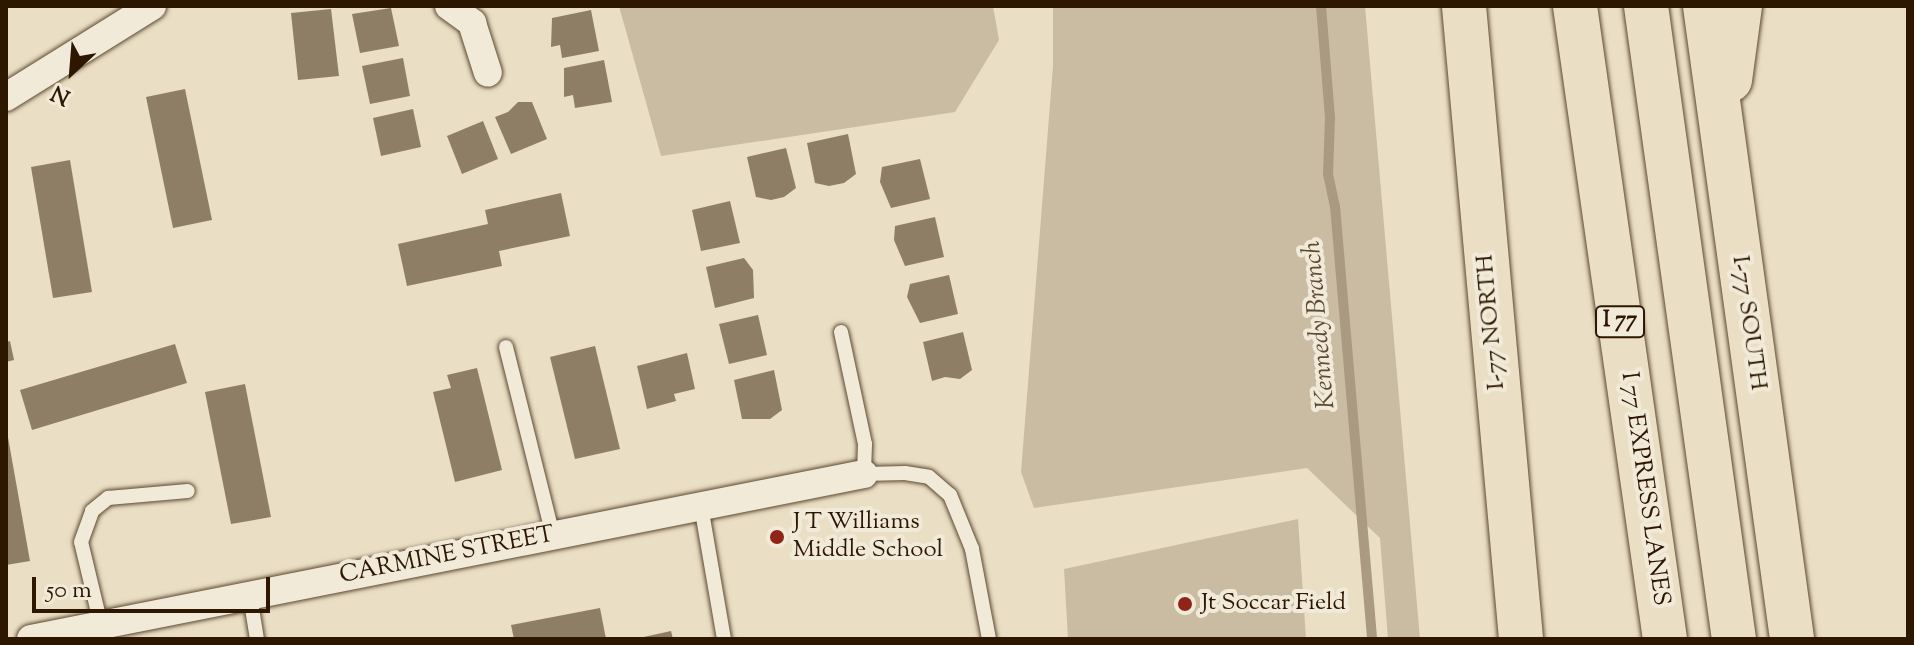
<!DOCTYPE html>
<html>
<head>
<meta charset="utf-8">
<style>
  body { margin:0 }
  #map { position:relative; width:1914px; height:645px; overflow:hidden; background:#eadec4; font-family:"Sorts Mill Goudy",serif }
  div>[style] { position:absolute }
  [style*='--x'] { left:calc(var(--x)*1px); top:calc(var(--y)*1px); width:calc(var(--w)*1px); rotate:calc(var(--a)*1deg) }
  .green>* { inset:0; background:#cabca3 }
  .stream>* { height:10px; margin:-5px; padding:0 5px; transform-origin:5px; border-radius:5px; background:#aa9a81 }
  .building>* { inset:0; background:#8f7e66 }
  .roads { filter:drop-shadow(0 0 2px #5c4931) drop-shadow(0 0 2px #5c4931) }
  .lane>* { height:14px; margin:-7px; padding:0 7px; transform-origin:7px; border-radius:7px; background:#f1ead9 }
  .street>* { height:28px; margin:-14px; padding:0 14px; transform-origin:14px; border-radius:14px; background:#f1ead9 }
  .highway>* { height:44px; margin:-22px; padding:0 22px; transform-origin:22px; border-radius:22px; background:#eadec4 }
  .dots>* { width:22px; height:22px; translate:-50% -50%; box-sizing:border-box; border:4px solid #f1ead9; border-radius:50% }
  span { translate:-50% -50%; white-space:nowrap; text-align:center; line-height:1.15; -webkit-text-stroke:8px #f1ead9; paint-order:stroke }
  .shield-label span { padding:2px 6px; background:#f1ead9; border:2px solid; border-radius:6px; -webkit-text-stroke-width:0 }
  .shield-label { font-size:22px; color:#2d1700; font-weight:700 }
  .street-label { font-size:24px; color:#2d1700 }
  .poi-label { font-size:24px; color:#2d1700 }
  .left { translate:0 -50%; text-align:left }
  .water-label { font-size:26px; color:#5f4b34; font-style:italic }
  .frame { position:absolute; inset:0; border:8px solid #2d1700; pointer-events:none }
  .north { position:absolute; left:32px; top:32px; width:80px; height:80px; -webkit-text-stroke:6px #f1ead9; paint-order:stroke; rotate:206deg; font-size:22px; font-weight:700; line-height:32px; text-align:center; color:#2d1700 }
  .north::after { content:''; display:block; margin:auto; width:28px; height:36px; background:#2d1700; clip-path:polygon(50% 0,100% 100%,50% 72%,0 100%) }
  .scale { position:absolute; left:32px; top:577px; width:238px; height:36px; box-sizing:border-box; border:4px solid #2d1700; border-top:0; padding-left:10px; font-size:24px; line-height:28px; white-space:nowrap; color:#2d1700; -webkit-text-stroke:6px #f1ead9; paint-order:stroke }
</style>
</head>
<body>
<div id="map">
  <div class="green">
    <i style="clip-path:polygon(619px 6px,993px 6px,999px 40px,955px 112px,661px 156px)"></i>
    <i style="clip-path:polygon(1053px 6px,1365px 6px,1420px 639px,1388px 639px,1380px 538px,1307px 468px,1034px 508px,1021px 472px,1053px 66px)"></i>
    <i style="clip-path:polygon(1298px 519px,1306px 639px,1068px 639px,1064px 569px)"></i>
  </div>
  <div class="stream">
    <i style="--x:1321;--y:6;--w:112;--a:85.4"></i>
    <i style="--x:1330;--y:118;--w:56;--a:92"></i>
    <i style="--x:1328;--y:174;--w:33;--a:78"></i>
    <i style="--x:1335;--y:206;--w:435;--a:85.1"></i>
  </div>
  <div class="building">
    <i style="clip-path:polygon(391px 8px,399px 46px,360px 53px,352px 14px)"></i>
    <i style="clip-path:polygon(331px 9px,339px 76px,298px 80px,291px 13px)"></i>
    <i style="clip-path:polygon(591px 10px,599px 51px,562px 58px,560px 45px,551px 47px,552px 18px)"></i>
    <i style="clip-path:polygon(403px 58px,410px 96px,370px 104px,362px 66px)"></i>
    <i style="clip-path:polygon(604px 60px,612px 102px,575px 108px,573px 95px,564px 97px,564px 68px)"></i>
    <i style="clip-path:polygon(185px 89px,212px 220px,173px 228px,146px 97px)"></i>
    <i style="clip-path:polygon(518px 102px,532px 102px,547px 139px,511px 154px,495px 117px,508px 112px)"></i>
    <i style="clip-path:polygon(413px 109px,421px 147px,381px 156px,373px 118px)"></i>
    <i style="clip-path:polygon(483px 121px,498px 159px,462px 174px,447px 136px)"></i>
    <i style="clip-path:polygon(848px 134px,856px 174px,844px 183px,829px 186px,815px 183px,807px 143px)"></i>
    <i style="clip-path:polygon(786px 148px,796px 188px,784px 197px,771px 200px,756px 197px,747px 157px)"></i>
    <i style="clip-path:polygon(920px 159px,930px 199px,891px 208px,880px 182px,882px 167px)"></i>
    <i style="clip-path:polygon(70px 160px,92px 292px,53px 298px,31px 167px)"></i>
    <i style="clip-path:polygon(561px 193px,570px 236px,499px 251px,502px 266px,407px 286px,398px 244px,488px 224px,485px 210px)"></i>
    <i style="clip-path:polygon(730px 201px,740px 243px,701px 251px,692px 210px)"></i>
    <i style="clip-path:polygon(935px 217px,944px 257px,905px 266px,894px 240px,895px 226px)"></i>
    <i style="clip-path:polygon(744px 258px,753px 270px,754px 298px,715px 308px,706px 267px)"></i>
    <i style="clip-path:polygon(949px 275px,958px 314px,920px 323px,907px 297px,910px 284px)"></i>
    <i style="clip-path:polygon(758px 315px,767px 355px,729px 364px,719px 324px)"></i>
    <i style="clip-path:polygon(963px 332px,972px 370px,960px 379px,945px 377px,932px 381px,923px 342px)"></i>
    <i style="clip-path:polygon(10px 341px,14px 360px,6px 362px,6px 342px)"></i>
    <i style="clip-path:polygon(175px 344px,187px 383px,32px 430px,20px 390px)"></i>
    <i style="clip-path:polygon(595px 346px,620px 449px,575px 459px,550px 357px)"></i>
    <i style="clip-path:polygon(687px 353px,695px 389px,674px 394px,676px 401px,647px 409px,637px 366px)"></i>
    <i style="clip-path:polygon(477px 368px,502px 470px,455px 482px,433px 392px,451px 388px,447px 375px)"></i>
    <i style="clip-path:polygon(774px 370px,782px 410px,770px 419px,742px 419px,734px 380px)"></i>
    <i style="clip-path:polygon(245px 384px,271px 517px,231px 524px,205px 392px)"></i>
    <i style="clip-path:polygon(6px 426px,30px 561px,6px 565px)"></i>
    <i style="clip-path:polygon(600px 608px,606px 639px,514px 639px,511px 625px)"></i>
    <i style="clip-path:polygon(671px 631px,673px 639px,639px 639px,639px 638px)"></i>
  </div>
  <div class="roads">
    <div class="lane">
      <i style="--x:841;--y:332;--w:115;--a:77.9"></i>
      <i style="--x:865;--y:444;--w:30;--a:92"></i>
      <i style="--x:864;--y:474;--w:41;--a:-1.4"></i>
      <i style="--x:905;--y:473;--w:24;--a:9"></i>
      <i style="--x:929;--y:477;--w:28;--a:41"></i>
      <i style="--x:950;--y:495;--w:58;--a:67.8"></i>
      <i style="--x:972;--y:549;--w:92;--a:79.3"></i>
      <i style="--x:506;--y:347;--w:194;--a:76"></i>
      <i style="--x:701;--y:506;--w:135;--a:80.2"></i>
      <i style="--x:250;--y:596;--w:44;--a:80.8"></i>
      <i style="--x:101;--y:625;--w:85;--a:-103.5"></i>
      <i style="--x:81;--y:542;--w:33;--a:-70"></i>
      <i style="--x:92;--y:511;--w:21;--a:-39"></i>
      <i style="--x:108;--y:498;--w:80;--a:-5"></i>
    </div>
    <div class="street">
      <i style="--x:449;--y:6;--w:29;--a:36"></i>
      <i style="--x:472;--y:23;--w:52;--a:72.3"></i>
      <i style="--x:6;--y:97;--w:172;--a:-31.9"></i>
      <i style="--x:31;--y:639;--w:849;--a:-11.2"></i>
    </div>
    <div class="highway">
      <i style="--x:1464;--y:6;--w:636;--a:84.85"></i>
      <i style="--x:1575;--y:6;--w:639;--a:81.91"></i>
      <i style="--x:1646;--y:6;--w:639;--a:82.09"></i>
      <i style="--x:1705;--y:6;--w:639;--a:82.17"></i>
      <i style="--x:1730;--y:80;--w:75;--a:-82.3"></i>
    </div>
  </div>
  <div class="dots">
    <i style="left:777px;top:537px;background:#8f2418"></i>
    <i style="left:1185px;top:604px;background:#8f2418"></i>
  </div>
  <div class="shield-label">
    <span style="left:1620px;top:322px">I 77</span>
  </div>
  <div class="street-label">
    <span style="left:1492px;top:322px;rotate:-95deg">I-77 NORTH</span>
    <span style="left:1748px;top:323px;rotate:82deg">I-77 SOUTH</span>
    <span style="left:1644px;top:489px;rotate:82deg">I 77 EXPRESS LANES</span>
    <span style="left:447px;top:556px;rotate:-11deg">CARMINE STREET</span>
  </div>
  <div class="poi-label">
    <span class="left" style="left:793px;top:537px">J T Williams<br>Middle School</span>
    <span class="left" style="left:1201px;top:604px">Jt Soccar Field</span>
  </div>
  <div class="water-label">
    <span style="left:1320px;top:325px;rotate:-95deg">Kennedy Branch</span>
  </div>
  <div class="frame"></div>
  <div class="north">N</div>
  <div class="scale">50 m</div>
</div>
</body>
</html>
